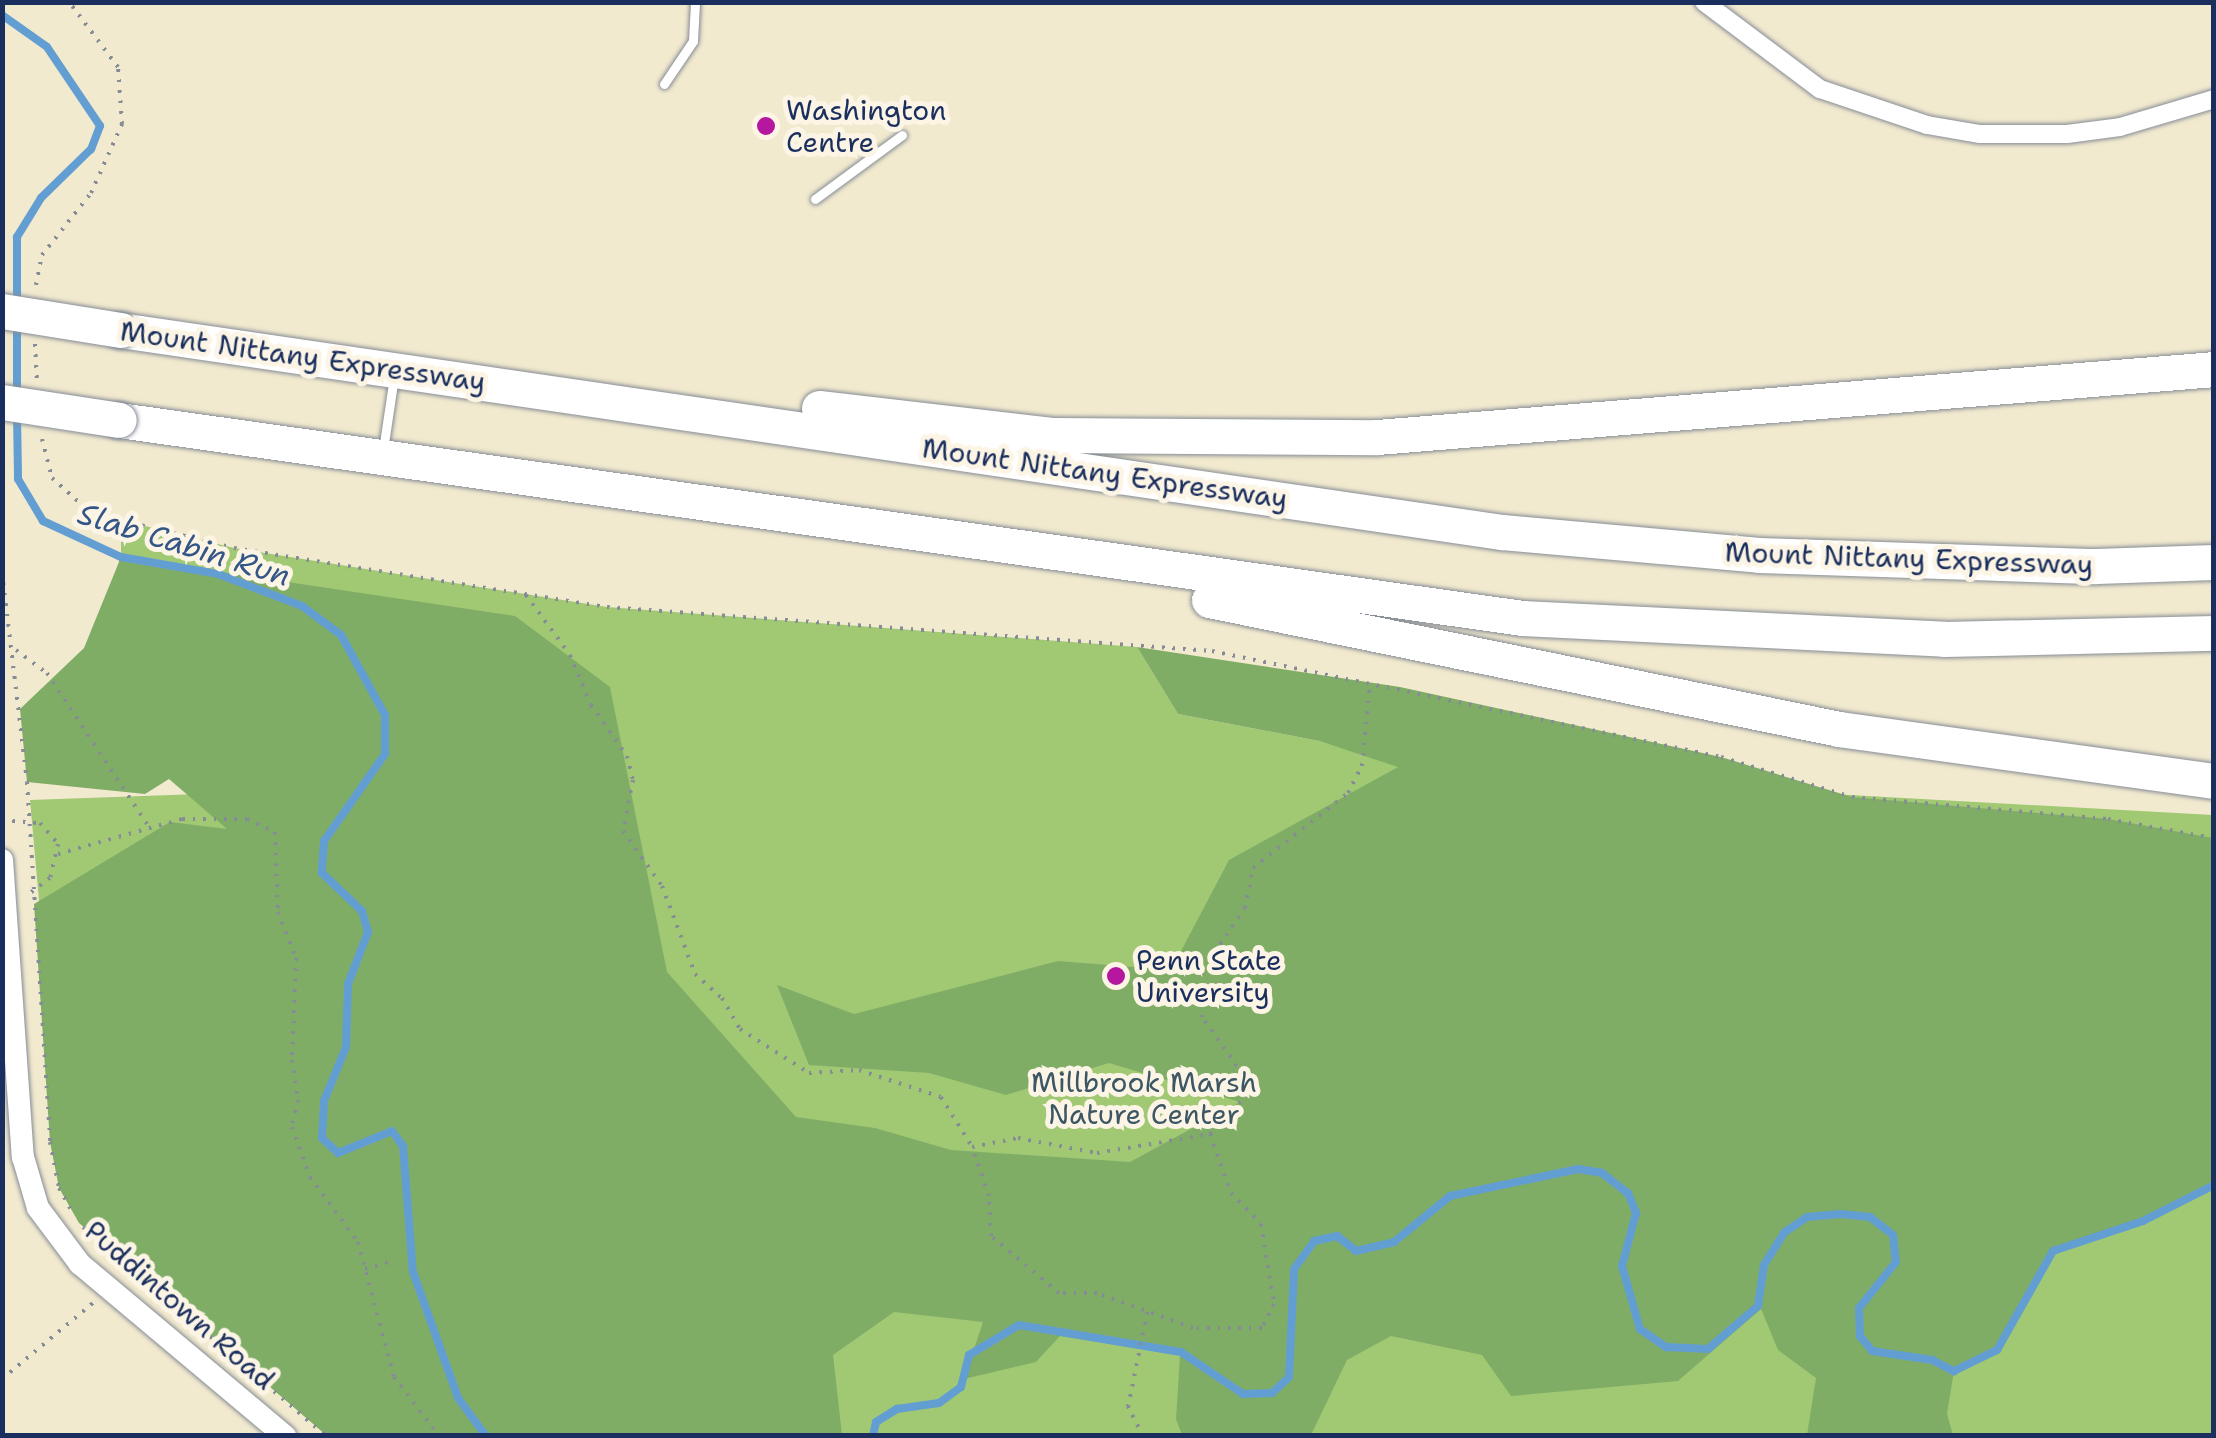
<!DOCTYPE html>
<html>
<head>
<meta charset="utf-8">
<style>
  body { margin:0 }
  #map { position:relative; width:2216px; height:1438px; overflow:hidden; background:#f2eacf; font-family:"Shantell Sans",sans-serif }
  div>[style] { position:absolute }
  [style*='--x'] { left:calc(var(--x)*1px); top:calc(var(--y)*1px); width:calc(var(--w)*1px); rotate:calc(var(--a)*1deg) }
  .green>* { inset:0; background:#a1c974 }
  .forest>* { inset:0; background:#80ad66 }
  .stream>* { height:8px; margin:-4px; padding:0 4px; transform-origin:4px; border-radius:4px; background:#639ed3 }
  .path>* { height:4px; margin-top:-2px; transform-origin:0; background:repeating-linear-gradient(90deg,#868c96 0 2.5px,transparent 0 10.5px) }
  .roads { filter:drop-shadow(0 0 2px #868c96) drop-shadow(0 0 2px #868c96) }
  .service>* { height:9px; margin:-4.5px; padding:0 4.5px; transform-origin:4.5px; border-radius:4.5px; background:#fff }
  .minor>* { height:18px; margin:-9px; padding:0 9px; transform-origin:9px; border-radius:9px; background:#fff }
  .tertiary>* { height:22px; margin:-11px; padding:0 11px; transform-origin:11px; border-radius:11px; background:#fff }
  .motorway>* { height:35px; margin:-17.5px; padding:0 17.5px; transform-origin:17.5px; border-radius:17.5px; background:#fff }
  .bridges { filter:drop-shadow(0 0 2px #868c96) drop-shadow(0 0 2px #868c96) }
  .motorway-bridge>* { height:35px; margin:-17.5px; padding:0 17.5px; transform-origin:17.5px; border-radius:17.5px; background:#fff }
  .dots>* { width:28px; height:28px; translate:-50% -50%; box-sizing:border-box; border:5px solid #fcf5e5; border-radius:50% }
  span { translate:-50% -50%; white-space:nowrap; text-align:center; line-height:1.15; -webkit-text-stroke:10px #fcf5e5; paint-order:stroke }
  .poi-label { font-size:28px; color:#1b2f5e }
  .left { translate:0 -50%; text-align:left }
  .street-label { font-size:28px; color:#1b2f5e }
  .park-label { font-size:28px; color:#3c5664 }
  .water-label { font-size:30px; color:#345687; font-style:italic }
  .frame { position:absolute; inset:0; border:5px solid #1b2f5e; pointer-events:none }
</style>
</head>
<body>
<div id="map">
  <div class="green">
    <i style="clip-path:polygon(121px 520px,234px 548px,607px 607px,1137px 647px,1178px 714px,1319px 741px,1399px 766px,1395px 770px,2213px 815px,2213px 1435px,326px 1435px,65px 1193px,30px 800px,627px 779px,218px 574px,121px 557px)"></i>
  </div>
  <div class="forest">
    <i style="clip-path:polygon(121px 557px,515px 616px,610px 687px,667px 972px,796px 1117px,875px 1128px,951px 1150px,1130px 1162px,1240px 1102px,1109px 1063px,1006px 1095px,929px 1073px,809px 1065px,777px 985px,854px 1014px,1058px 961px,1171px 970px,1229px 860px,1398px 767px,1319px 741px,1178px 714px,1137px 647px,1400px 687px,1721px 757px,1852px 797px,2108px 819px,2213px 838px,2213px 1185px,2143px 1221px,2053px 1251px,1997px 1350px,1954px 1371px,1947px 1414px,1953px 1435px,1807px 1435px,1816px 1378px,1778px 1350px,1761px 1309px,1678px 1381px,1511px 1396px,1482px 1355px,1391px 1336px,1347px 1360px,1311px 1435px,1182px 1435px,1176px 1419px,1180px 1355px,1060px 1336px,1036px 1362px,964px 1379px,983px 1322px,894px 1312px,833px 1355px,842px 1435px,326px 1435px,79px 1223px,59px 1188px,50px 1142px,34px 904px,170px 822px,227px 829px,169px 779px,145px 794px,27px 782px,20px 709px,84px 648px)"></i>
  </div>
  <div class="stream">
    <i style="--x:2;--y:15;--w:55;--a:35.4"></i>
    <i style="--x:47;--y:47;--w:95;--a:56.1"></i>
    <i style="--x:100;--y:126;--w:25;--a:111"></i>
    <i style="--x:91;--y:149;--w:70;--a:135.6"></i>
    <i style="--x:41;--y:198;--w:46;--a:121.6"></i>
    <i style="--x:17;--y:237;--w:67;--a:90"></i>
    <i style="--x:17;--y:323;--w:71;--a:90"></i>
    <i style="--x:17;--y:413;--w:66;--a:89.1"></i>
    <i style="--x:18;--y:479;--w:49;--a:59.2"></i>
    <i style="--x:43;--y:521;--w:86;--a:24.8"></i>
    <i style="--x:121;--y:557;--w:98;--a:9.9"></i>
    <i style="--x:218;--y:574;--w:90;--a:20.9"></i>
    <i style="--x:302;--y:606;--w:49;--a:36.6"></i>
    <i style="--x:341;--y:635;--w:91;--a:61.2"></i>
    <i style="--x:385;--y:715;--w:39;--a:90"></i>
    <i style="--x:385;--y:754;--w:106;--a:125"></i>
    <i style="--x:324;--y:841;--w:32;--a:94"></i>
    <i style="--x:322;--y:873;--w:55;--a:43.5"></i>
    <i style="--x:362;--y:911;--w:22;--a:74"></i>
    <i style="--x:368;--y:932;--w:56;--a:111"></i>
    <i style="--x:348;--y:984;--w:63;--a:91.8"></i>
    <i style="--x:346;--y:1047;--w:58;--a:112.2"></i>
    <i style="--x:324;--y:1101;--w:37;--a:93"></i>
    <i style="--x:322;--y:1138;--w:22;--a:43"></i>
    <i style="--x:338;--y:1153;--w:58;--a:-22.2"></i>
    <i style="--x:392;--y:1131;--w:19;--a:54"></i>
    <i style="--x:403;--y:1146;--w:126;--a:85.5"></i>
    <i style="--x:413;--y:1272;--w:134;--a:70.3"></i>
    <i style="--x:458;--y:1398;--w:47;--a:53.6"></i>
    <i style="--x:873;--y:1436;--w:14;--a:-78"></i>
    <i style="--x:876;--y:1422;--w:25;--a:-32"></i>
    <i style="--x:897;--y:1409;--w:42;--a:-8.1"></i>
    <i style="--x:939;--y:1403;--w:27;--a:-36"></i>
    <i style="--x:961;--y:1387;--w:33;--a:-76"></i>
    <i style="--x:969;--y:1355;--w:58;--a:-31"></i>
    <i style="--x:1019;--y:1325;--w:164;--a:9.5"></i>
    <i style="--x:1181;--y:1352;--w:75;--a:34.1"></i>
    <i style="--x:1243;--y:1394;--w:29;--a:-2"></i>
    <i style="--x:1272;--y:1393;--w:23;--a:-43"></i>
    <i style="--x:1289;--y:1377;--w:108;--a:-87.3"></i>
    <i style="--x:1294;--y:1269;--w:34;--a:-54"></i>
    <i style="--x:1314;--y:1241;--w:24;--a:-12"></i>
    <i style="--x:1337;--y:1236;--w:24;--a:38"></i>
    <i style="--x:1356;--y:1251;--w:39;--a:-13"></i>
    <i style="--x:1394;--y:1242;--w:72;--a:-39.4"></i>
    <i style="--x:1450;--y:1196;--w:131;--a:-11.9"></i>
    <i style="--x:1578;--y:1169;--w:24;--a:9"></i>
    <i style="--x:1602;--y:1173;--w:33;--a:38"></i>
    <i style="--x:1628;--y:1193;--w:22;--a:68"></i>
    <i style="--x:1636;--y:1213;--w:55;--a:104.8"></i>
    <i style="--x:1622;--y:1266;--w:66;--a:74.1"></i>
    <i style="--x:1640;--y:1329;--w:32;--a:35"></i>
    <i style="--x:1666;--y:1347;--w:42;--a:2.7"></i>
    <i style="--x:1708;--y:1349;--w:66;--a:-40.7"></i>
    <i style="--x:1758;--y:1306;--w:41;--a:-81.7"></i>
    <i style="--x:1764;--y:1265;--w:39;--a:-58"></i>
    <i style="--x:1785;--y:1232;--w:27;--a:-34"></i>
    <i style="--x:1807;--y:1217;--w:34;--a:-5"></i>
    <i style="--x:1841;--y:1214;--w:29;--a:6"></i>
    <i style="--x:1870;--y:1217;--w:29;--a:38"></i>
    <i style="--x:1893;--y:1235;--w:27;--a:84"></i>
    <i style="--x:1896;--y:1262;--w:59;--a:128.8"></i>
    <i style="--x:1859;--y:1308;--w:28;--a:88"></i>
    <i style="--x:1860;--y:1336;--w:19;--a:51"></i>
    <i style="--x:1872;--y:1351;--w:61;--a:8.5"></i>
    <i style="--x:1932;--y:1360;--w:25;--a:27"></i>
    <i style="--x:1954;--y:1371;--w:48;--a:-26"></i>
    <i style="--x:1997;--y:1350;--w:114;--a:-60.5"></i>
    <i style="--x:2053;--y:1251;--w:95;--a:-18.4"></i>
    <i style="--x:2143;--y:1221;--w:80;--a:-26.9"></i>
  </div>
  <div class="path">
    <i style="--x:36;--y:285;--w:31;--a:-79"></i>
    <i style="--x:42;--y:255;--w:79;--a:-51.7"></i>
    <i style="--x:91;--y:193;--w:76;--a:-65.8"></i>
    <i style="--x:122;--y:124;--w:57;--a:-94"></i>
    <i style="--x:118;--y:67;--w:81;--a:-127"></i>
    <i style="--x:35;--y:344;--w:36;--a:87"></i>
    <i style="--x:42;--y:439;--w:40;--a:75.6"></i>
    <i style="--x:52;--y:478;--w:52;--a:41.9"></i>
    <i style="--x:91;--y:513;--w:147;--a:13.8"></i>
    <i style="--x:234;--y:548;--w:378;--a:9"></i>
    <i style="--x:607;--y:607;--w:607;--a:4.16"></i>
    <i style="--x:1212;--y:651;--w:520;--a:11.76"></i>
    <i style="--x:1721;--y:757;--w:137;--a:17"></i>
    <i style="--x:1852;--y:797;--w:257;--a:4.9"></i>
    <i style="--x:2108;--y:819;--w:108;--a:10.2"></i>
    <i style="--x:2;--y:572;--w:211;--a:83.2"></i>
    <i style="--x:27;--y:782;--w:361;--a:86.3"></i>
    <i style="--x:50;--y:1142;--w:47;--a:78.9"></i>
    <i style="--x:59;--y:1188;--w:31;--a:61"></i>
    <i style="--x:526;--y:595;--w:74;--a:53.7"></i>
    <i style="--x:570;--y:655;--w:54;--a:67.2"></i>
    <i style="--x:591;--y:705;--w:62;--a:54.8"></i>
    <i style="--x:627;--y:756;--w:25;--a:76"></i>
    <i style="--x:633;--y:780;--w:52;--a:101.1"></i>
    <i style="--x:623;--y:831;--w:67;--a:54.7"></i>
    <i style="--x:662;--y:886;--w:94;--a:69.4"></i>
    <i style="--x:695;--y:974;--w:36;--a:42"></i>
    <i style="--x:722;--y:998;--w:36;--a:60"></i>
    <i style="--x:740;--y:1029;--w:82;--a:32.5"></i>
    <i style="--x:809;--y:1073;--w:50;--a:-3.4"></i>
    <i style="--x:859;--y:1070;--w:86;--a:18.2"></i>
    <i style="--x:941;--y:1097;--w:57;--a:58"></i>
    <i style="--x:16;--y:650;--w:39;--a:37"></i>
    <i style="--x:47;--y:673;--w:181;--a:56.5"></i>
    <i style="--x:2;--y:820;--w:38;--a:5"></i>
    <i style="--x:40;--y:823;--w:28;--a:49"></i>
    <i style="--x:58;--y:844;--w:35;--a:103"></i>
    <i style="--x:50;--y:878;--w:31;--a:143"></i>
    <i style="--x:58;--y:854;--w:129;--a:-15.8"></i>
    <i style="--x:182;--y:819;--w:65;--a:0"></i>
    <i style="--x:247;--y:819;--w:31;--a:25"></i>
    <i style="--x:275;--y:832;--w:80;--a:87.9"></i>
    <i style="--x:278;--y:912;--w:49;--a:68.6"></i>
    <i style="--x:296;--y:958;--w:102;--a:92.2"></i>
    <i style="--x:292;--y:1060;--w:40;--a:81.5"></i>
    <i style="--x:298;--y:1100;--w:28;--a:103"></i>
    <i style="--x:292;--y:1127;--w:53;--a:70.2"></i>
    <i style="--x:310;--y:1177;--w:81;--a:53.6"></i>
    <i style="--x:358;--y:1242;--w:140;--a:75.1"></i>
    <i style="--x:394;--y:1377;--w:74;--a:52.7"></i>
    <i style="--x:1210;--y:1134;--w:63;--a:70.4"></i>
    <i style="--x:1231;--y:1193;--w:43;--a:45.9"></i>
    <i style="--x:1261;--y:1224;--w:81;--a:80.8"></i>
    <i style="--x:1274;--y:1304;--w:27;--a:117"></i>
    <i style="--x:1262;--y:1328;--w:69;--a:180"></i>
    <i style="--x:1193;--y:1328;--w:102;--a:-160"></i>
    <i style="--x:1097;--y:1293;--w:38;--a:180"></i>
    <i style="--x:1059;--y:1293;--w:89;--a:-140"></i>
    <i style="--x:991;--y:1236;--w:40;--a:-92.9"></i>
    <i style="--x:989;--y:1196;--w:52;--a:-109.1"></i>
    <i style="--x:972;--y:1147;--w:47;--a:-11.1"></i>
    <i style="--x:1018;--y:1138;--w:80;--a:10.8"></i>
    <i style="--x:1097;--y:1153;--w:115;--a:-9.5"></i>
    <i style="--x:1210;--y:1134;--w:51;--a:-46.6"></i>
    <i style="--x:1245;--y:1097;--w:15;--a:-74"></i>
    <i style="--x:1249;--y:1083;--w:81;--a:-125.5"></i>
    <i style="--x:1202;--y:1017;--w:47;--a:-90"></i>
    <i style="--x:1202;--y:970;--w:75;--a:-55.3"></i>
    <i style="--x:1245;--y:908;--w:41;--a:-78.7"></i>
    <i style="--x:1253;--y:868;--w:121;--a:-38.3"></i>
    <i style="--x:1348;--y:793;--w:30;--a:-63"></i>
    <i style="--x:1362;--y:766;--w:82;--a:-84.4"></i>
    <i style="--x:83;--y:1227;--w:321;--a:40.7"></i>
    <i style="--x:365;--y:1269;--w:25;--a:-16"></i>
    <i style="--x:2;--y:1379;--w:120;--a:-39.9"></i>
    <i style="--x:1143;--y:1436;--w:33;--a:-117"></i>
    <i style="--x:1128;--y:1407;--w:100;--a:-78.5"></i>
  </div>
  <div class="roads">
    <div class="service">
      <i style="--x:664;--y:84;--w:52;--a:-56"></i>
      <i style="--x:693;--y:41;--w:39;--a:-87"></i>
      <i style="--x:815;--y:199;--w:108;--a:-36.3"></i>
      <i style="--x:383;--y:450;--w:75;--a:-81.5"></i>
    </div>
    <div class="minor">
      <i style="--x:1704;--y:2;--w:145;--a:36.9"></i>
      <i style="--x:1820;--y:89;--w:113;--a:18.6"></i>
      <i style="--x:1927;--y:125;--w:54;--a:9.6"></i>
      <i style="--x:1980;--y:134;--w:87;--a:0"></i>
      <i style="--x:2067;--y:134;--w:53;--a:-7.5"></i>
      <i style="--x:2120;--y:127;--w:98;--a:-16.6"></i>
    </div>
    <div class="tertiary">
      <i style="--x:2;--y:860;--w:298;--a:86"></i>
      <i style="--x:23;--y:1157;--w:53;--a:73.6"></i>
      <i style="--x:38;--y:1208;--w:70;--a:53.1"></i>
      <i style="--x:80;--y:1264;--w:268;--a:40"></i>
    </div>
    <div class="motorway">
      <i style="--x:120;--y:330;--w:1397;--a:8.32"></i>
      <i style="--x:1502;--y:532;--w:258;--a:5.1"></i>
      <i style="--x:1759;--y:555;--w:337;--a:1.9"></i>
      <i style="--x:2096;--y:566;--w:118;--a:-1.9"></i>
      <i style="--x:819;--y:408;--w:236;--a:6.6"></i>
      <i style="--x:1053;--y:435;--w:324;--a:0.4"></i>
      <i style="--x:1377;--y:437;--w:840;--a:-4.64"></i>
      <i style="--x:119;--y:420;--w:1417;--a:8.03"></i>
      <i style="--x:1522;--y:618;--w:423;--a:2.8"></i>
      <i style="--x:1944;--y:639;--w:270;--a:-1.3"></i>
      <i style="--x:1209;--y:600;--w:643;--a:11.57"></i>
      <i style="--x:1839;--y:729;--w:379;--a:7.9"></i>
    </div>
  </div>
  <div class="bridges">
    <div class="motorway-bridge">
      <i style="--x:2;--y:311;--w:120;--a:9.1"></i>
      <i style="--x:2;--y:402;--w:118;--a:8.7"></i>
    </div>
  </div>
  <div class="dots">
    <i style="left:766px;top:126px;background:#b5179e"></i>
    <i style="left:1116px;top:976px;background:#b5179e"></i>
  </div>
  <div class="poi-label">
    <span class="left" style="left:786px;top:126px">Washington<br>Centre</span>
    <span class="left" style="left:1136px;top:976px">Penn State<br>University</span>
  </div>
  <div class="street-label">
    <span style="left:303px;top:356px;rotate:8deg">Mount Nittany Expressway</span>
    <span style="left:1105px;top:473px;rotate:8deg">Mount Nittany Expressway</span>
    <span style="left:1909px;top:558px;rotate:2deg">Mount Nittany Expressway</span>
    <span style="left:180px;top:1305px;rotate:41deg">Puddintown Road</span>
  </div>
  <div class="park-label">
    <span style="left:1144px;top:1098px">Millbrook Marsh<br>Nature Center</span>
  </div>
  <div class="water-label">
    <span style="left:184px;top:545px;rotate:17deg">Slab Cabin Run</span>
  </div>
  <div class="frame"></div>
</div>
</body>
</html>
